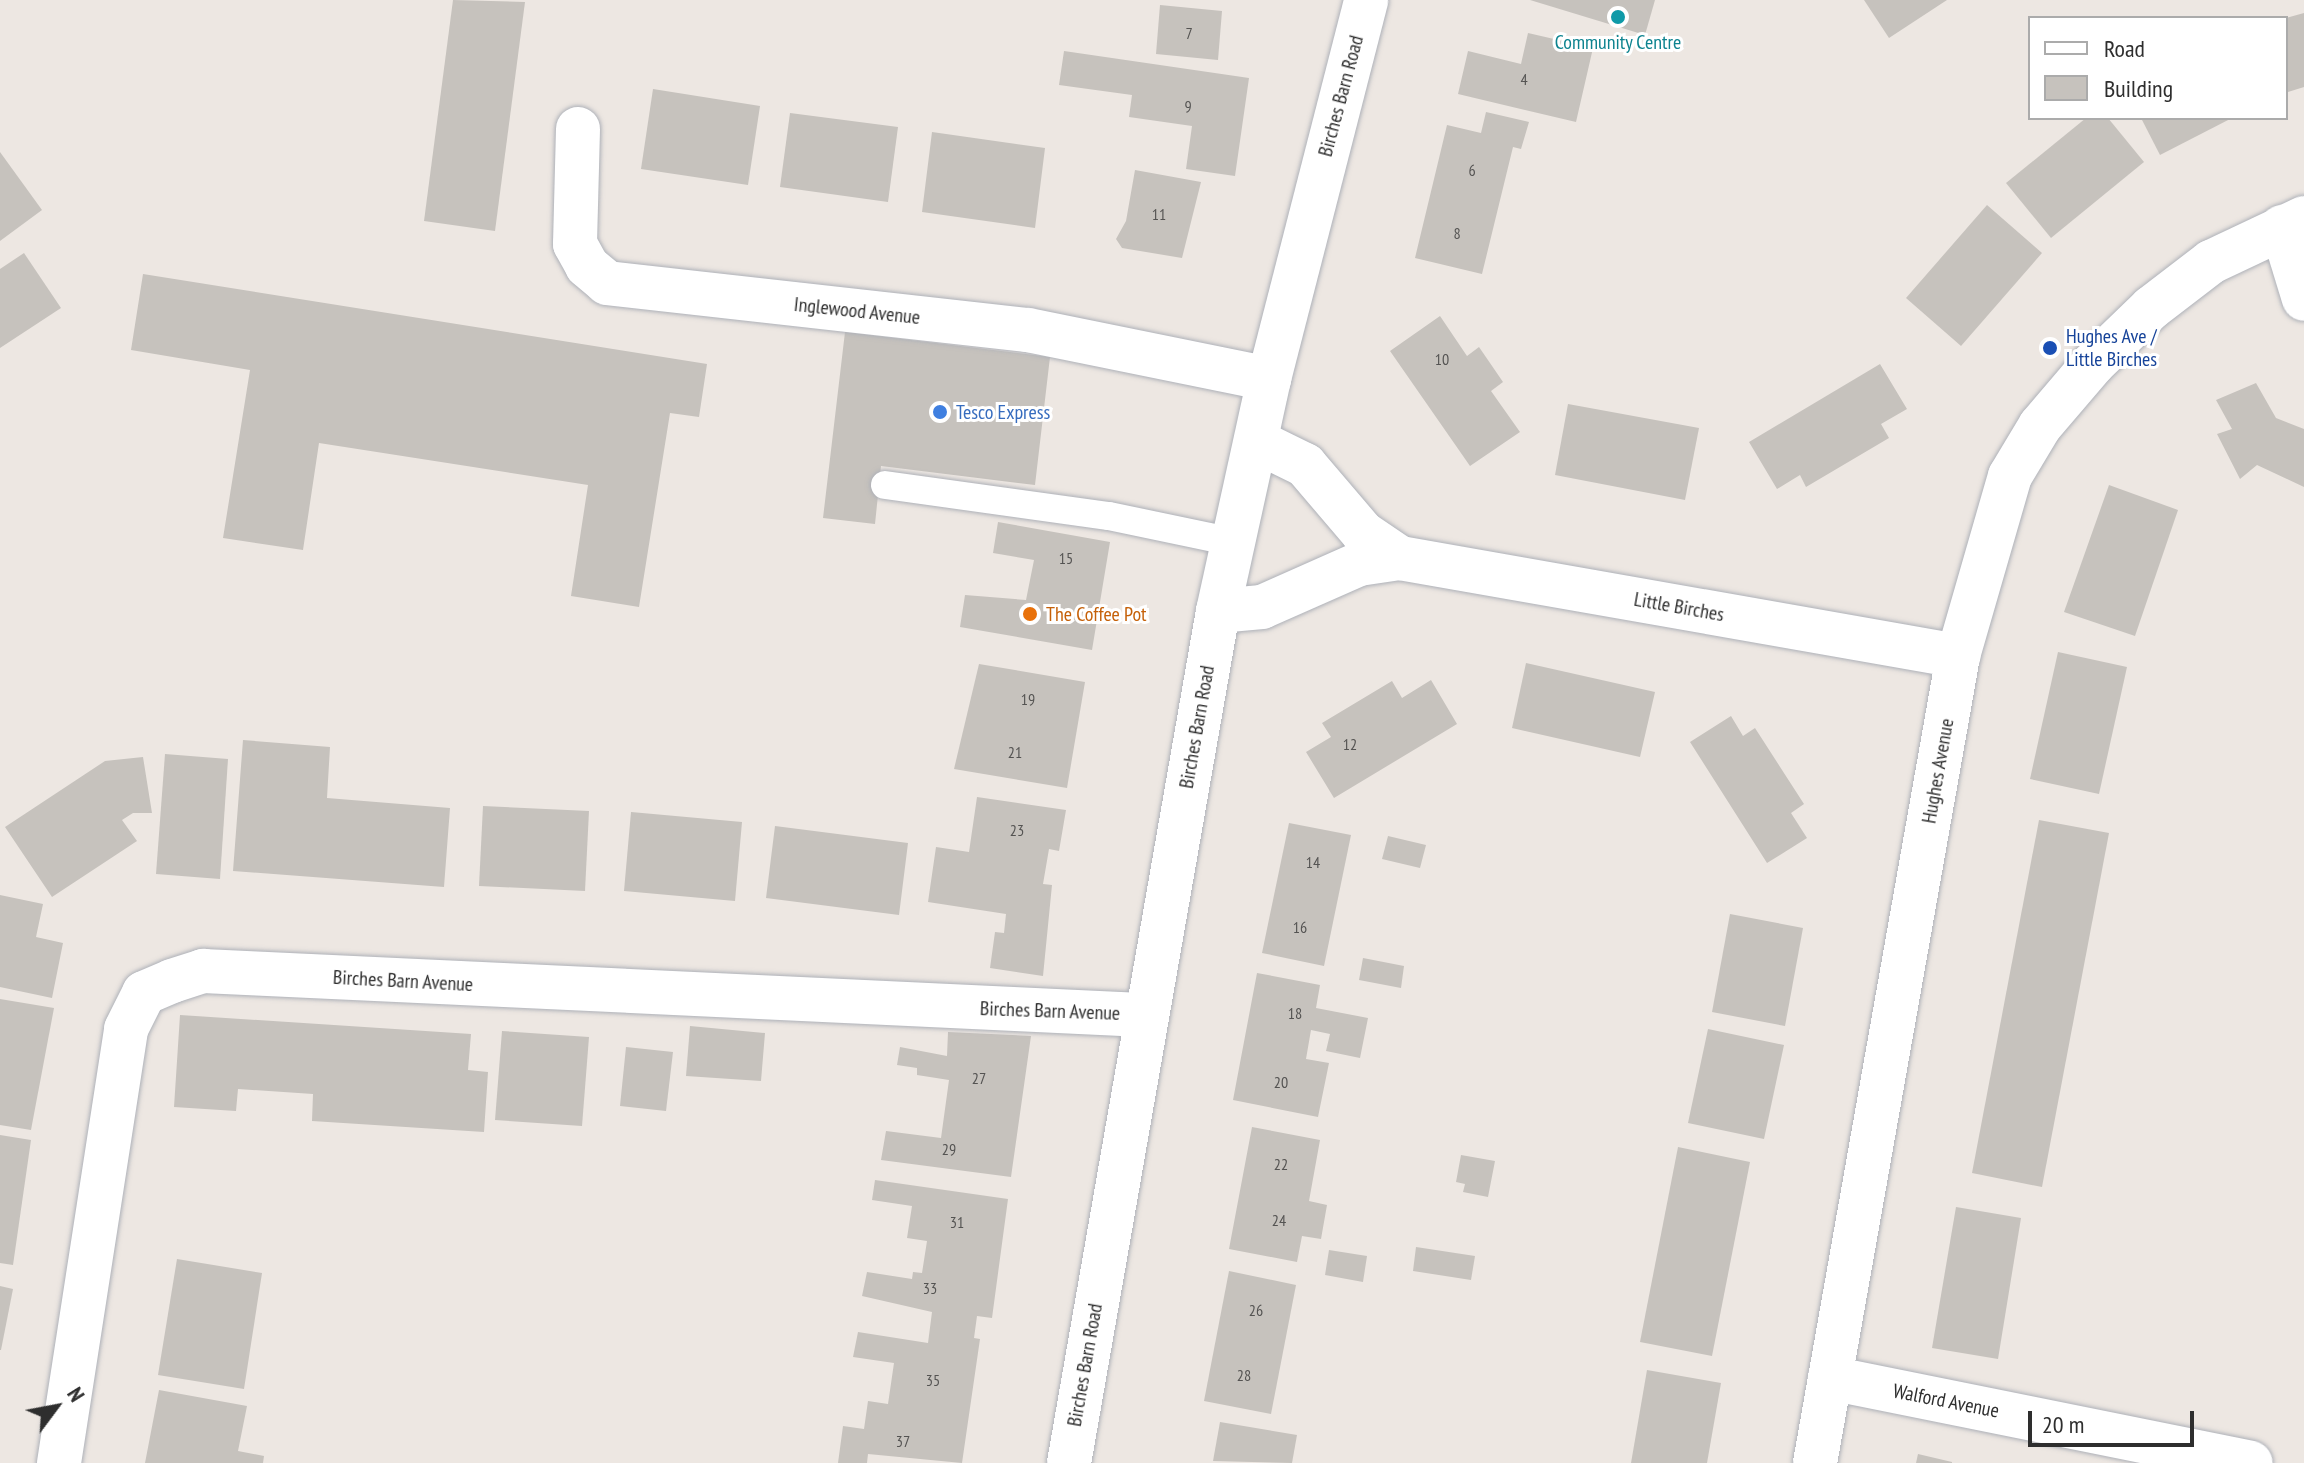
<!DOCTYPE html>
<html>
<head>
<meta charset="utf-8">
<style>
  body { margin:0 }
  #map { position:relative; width:2304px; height:1463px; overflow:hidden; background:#ede7e2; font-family:"PT Sans Narrow",sans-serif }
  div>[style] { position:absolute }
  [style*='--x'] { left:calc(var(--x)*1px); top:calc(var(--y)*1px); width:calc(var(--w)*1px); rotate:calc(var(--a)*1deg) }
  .building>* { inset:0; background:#c6c2bd }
  .roads { filter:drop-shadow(0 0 2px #aeb1b8) drop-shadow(0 0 2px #aeb1b8) }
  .service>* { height:28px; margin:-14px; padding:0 14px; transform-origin:14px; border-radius:14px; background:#fff }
  .minor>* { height:44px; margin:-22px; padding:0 22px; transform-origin:22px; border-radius:22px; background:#fff }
  .secondary>* { height:44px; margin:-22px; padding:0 22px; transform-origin:22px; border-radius:22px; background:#fff }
  .dots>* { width:22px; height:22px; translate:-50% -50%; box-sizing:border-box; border:4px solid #fff; border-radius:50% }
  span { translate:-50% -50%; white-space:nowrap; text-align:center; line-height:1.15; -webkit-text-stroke:6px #fff; paint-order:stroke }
  .number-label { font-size:16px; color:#545352 }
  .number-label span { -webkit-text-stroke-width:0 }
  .culture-label { font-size:20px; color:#0d838f }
  .street-label { font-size:20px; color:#2e2e2e }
  .transit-label { font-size:20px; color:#164399 }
  .left { translate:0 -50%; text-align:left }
  .shop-label { font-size:20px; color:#366cbe }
  .food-label { font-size:20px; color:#c56008 }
  .legend { position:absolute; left:2028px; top:16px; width:260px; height:104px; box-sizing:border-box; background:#fff; border:2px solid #ababab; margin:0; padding:10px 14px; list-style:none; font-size:24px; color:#2e2e2e }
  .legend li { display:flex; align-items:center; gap:16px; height:40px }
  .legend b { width:40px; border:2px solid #ababab }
  .north { position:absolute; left:16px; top:1367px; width:80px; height:80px; -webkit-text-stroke:6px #fff; paint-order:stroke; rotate:58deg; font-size:22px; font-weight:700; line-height:32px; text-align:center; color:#2e2e2e }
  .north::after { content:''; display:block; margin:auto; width:28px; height:36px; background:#2e2e2e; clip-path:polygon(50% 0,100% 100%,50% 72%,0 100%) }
  .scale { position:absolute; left:2028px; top:1411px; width:166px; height:36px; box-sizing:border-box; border:4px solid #2e2e2e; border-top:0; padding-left:10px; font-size:24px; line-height:28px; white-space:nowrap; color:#2e2e2e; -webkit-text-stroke:6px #fff; paint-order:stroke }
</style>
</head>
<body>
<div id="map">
  <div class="building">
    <i style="clip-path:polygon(453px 0,525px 2px,495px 231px,424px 221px)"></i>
    <i style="clip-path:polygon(1530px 0,1655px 0,1645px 35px)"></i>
    <i style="clip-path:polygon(1864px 0,1947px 0,1889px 38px)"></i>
    <i style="clip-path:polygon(1160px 5px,1222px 11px,1218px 60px,1156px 54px)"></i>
    <i style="clip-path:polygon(2304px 13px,2304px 87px,2288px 92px,2286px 18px)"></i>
    <i style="clip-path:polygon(1528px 33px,1593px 48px,1576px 122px,1458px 94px,1468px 51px,1521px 64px)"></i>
    <i style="clip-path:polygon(1064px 51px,1249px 78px,1235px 176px,1186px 169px,1192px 126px,1129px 117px,1132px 95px,1059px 85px)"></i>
    <i style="clip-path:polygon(653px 89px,760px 106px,748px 185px,641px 169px)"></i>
    <i style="clip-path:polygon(1486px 112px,1529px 122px,1521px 149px,1513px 147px,1482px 274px,1415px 258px,1447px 125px,1481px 133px)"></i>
    <i style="clip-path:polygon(790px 113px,898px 127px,888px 202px,780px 187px)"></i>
    <i style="clip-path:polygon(2086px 118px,2108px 118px,2144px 162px,2051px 238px,2006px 183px)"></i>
    <i style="clip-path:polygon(2141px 118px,2232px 118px,2160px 155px)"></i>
    <i style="clip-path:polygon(932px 132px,1045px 148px,1035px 228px,922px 212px)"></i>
    <i style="clip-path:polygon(0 152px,42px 210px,0 241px)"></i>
    <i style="clip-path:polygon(1135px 170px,1201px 182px,1182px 258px,1122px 248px,1116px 239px,1126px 221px)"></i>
    <i style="clip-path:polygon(1987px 205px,2042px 253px,1961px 346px,1906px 298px)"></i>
    <i style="clip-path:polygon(24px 253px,61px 308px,0 348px,0 269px)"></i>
    <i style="clip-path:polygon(143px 274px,707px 364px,699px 417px,670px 413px,639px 607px,571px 596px,588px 485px,319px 443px,303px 550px,223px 538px,250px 370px,131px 350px)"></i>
    <i style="clip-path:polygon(1440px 316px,1467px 356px,1479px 347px,1490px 363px,1503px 382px,1491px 391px,1520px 432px,1470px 466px,1390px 351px)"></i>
    <i style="clip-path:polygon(845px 332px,1050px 357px,1035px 485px,881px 466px,875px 524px,823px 518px)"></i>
    <i style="clip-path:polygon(1880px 364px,1907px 409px,1881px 424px,1889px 438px,1806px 487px,1800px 475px,1777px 489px,1749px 442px)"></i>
    <i style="clip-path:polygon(2256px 383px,2276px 418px,2304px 429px,2304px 487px,2257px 465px,2240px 479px,2217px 434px,2232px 429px,2216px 400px)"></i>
    <i style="clip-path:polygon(1568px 404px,1699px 428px,1685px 500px,1555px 475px)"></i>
    <i style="clip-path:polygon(2109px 485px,2178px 510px,2135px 636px,2064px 612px)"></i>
    <i style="clip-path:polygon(998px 522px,1110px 542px,1092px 650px,960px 627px,965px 595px,1026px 600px,1034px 560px,993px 553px)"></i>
    <i style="clip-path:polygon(2058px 652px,2127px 667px,2099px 794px,2030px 779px)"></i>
    <i style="clip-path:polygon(1526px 663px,1655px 692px,1640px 757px,1512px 728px)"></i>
    <i style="clip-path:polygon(979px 664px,1085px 682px,1067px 788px,954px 769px)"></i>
    <i style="clip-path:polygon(1431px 680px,1457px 724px,1334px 798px,1306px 752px,1331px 737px,1322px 723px,1392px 681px,1402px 698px)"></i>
    <i style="clip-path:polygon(1731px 716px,1743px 736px,1755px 728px,1804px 804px,1791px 813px,1807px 838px,1767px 863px,1690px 742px)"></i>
    <i style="clip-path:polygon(243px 740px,330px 747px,327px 798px,450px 808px,444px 887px,233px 871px)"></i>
    <i style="clip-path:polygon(165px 754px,228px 759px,220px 879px,156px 874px)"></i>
    <i style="clip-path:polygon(143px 757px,152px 813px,133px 813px,122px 820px,137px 841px,52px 897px,5px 827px,105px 761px)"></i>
    <i style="clip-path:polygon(977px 797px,1066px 810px,1059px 851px,1049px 849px,1043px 884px,1052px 885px,1043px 976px,990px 968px,995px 932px,1004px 933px,1006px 914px,928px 902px,936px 847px,969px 852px)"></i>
    <i style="clip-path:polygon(483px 806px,589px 811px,585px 891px,479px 886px)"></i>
    <i style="clip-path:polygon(631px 812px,742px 822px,735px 901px,624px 891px)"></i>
    <i style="clip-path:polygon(2039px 820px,2109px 833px,2042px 1187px,1972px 1173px)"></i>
    <i style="clip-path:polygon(1289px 823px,1351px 835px,1324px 966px,1262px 953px)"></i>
    <i style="clip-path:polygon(775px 826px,908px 843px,899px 915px,766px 898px)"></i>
    <i style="clip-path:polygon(1388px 836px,1426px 845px,1420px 868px,1382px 859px)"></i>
    <i style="clip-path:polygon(0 895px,43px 904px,36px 937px,63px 943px,52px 998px,0 987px)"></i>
    <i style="clip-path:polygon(1730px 914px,1803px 928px,1785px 1026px,1712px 1012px)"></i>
    <i style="clip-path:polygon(1363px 958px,1404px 966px,1401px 988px,1359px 980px)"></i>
    <i style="clip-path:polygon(1257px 973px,1320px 985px,1316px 1008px,1368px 1018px,1360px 1058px,1326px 1051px,1330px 1034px,1311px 1030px,1306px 1059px,1329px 1063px,1318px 1117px,1233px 1100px)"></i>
    <i style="clip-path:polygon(0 999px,54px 1008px,31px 1130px,0 1125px)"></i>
    <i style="clip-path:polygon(180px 1015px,471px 1034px,468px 1070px,488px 1072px,484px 1132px,312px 1121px,313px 1094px,238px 1089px,236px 1111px,174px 1107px)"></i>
    <i style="clip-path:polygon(690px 1026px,765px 1033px,761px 1081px,686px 1076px)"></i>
    <i style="clip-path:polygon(1708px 1029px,1784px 1045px,1764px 1139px,1688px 1123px)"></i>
    <i style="clip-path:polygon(502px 1031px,589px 1037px,582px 1126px,495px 1120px)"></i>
    <i style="clip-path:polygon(948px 1032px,1031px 1036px,1011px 1177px,881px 1160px,886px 1131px,941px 1138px,949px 1080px,917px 1075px,917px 1068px,897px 1065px,900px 1047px,947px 1056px)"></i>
    <i style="clip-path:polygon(626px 1047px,673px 1052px,666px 1111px,620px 1106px)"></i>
    <i style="clip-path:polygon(1252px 1127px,1320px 1140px,1309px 1201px,1327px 1205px,1321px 1239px,1302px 1236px,1297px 1262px,1229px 1249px)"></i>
    <i style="clip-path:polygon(0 1135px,31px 1140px,13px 1265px,0 1263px)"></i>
    <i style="clip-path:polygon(1678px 1147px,1750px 1162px,1712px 1356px,1640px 1342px)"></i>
    <i style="clip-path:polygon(1461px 1155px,1495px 1161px,1488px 1197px,1463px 1192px,1465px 1184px,1456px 1182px)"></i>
    <i style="clip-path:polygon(875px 1180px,1008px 1199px,992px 1318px,977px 1316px,974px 1338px,980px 1339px,962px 1463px,868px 1454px,867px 1463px,838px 1463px,843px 1426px,864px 1429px,868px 1401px,888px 1404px,894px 1363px,853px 1357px,858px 1332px,928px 1343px,932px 1312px,862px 1296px,867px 1272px,912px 1279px,913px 1272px,922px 1273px,927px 1241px,907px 1238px,912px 1206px,872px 1200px)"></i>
    <i style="clip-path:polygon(1956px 1207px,2021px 1218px,1998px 1359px,1932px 1348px)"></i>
    <i style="clip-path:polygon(1416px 1247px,1475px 1256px,1471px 1280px,1413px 1271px)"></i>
    <i style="clip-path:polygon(1329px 1250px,1367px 1256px,1363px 1282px,1325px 1275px)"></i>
    <i style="clip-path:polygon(177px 1259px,262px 1273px,244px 1389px,158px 1375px)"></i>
    <i style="clip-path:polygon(1229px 1271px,1296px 1285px,1271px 1414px,1204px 1401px)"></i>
    <i style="clip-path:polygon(0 1286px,13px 1289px,1px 1350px,0 1350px)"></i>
    <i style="clip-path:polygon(1647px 1370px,1721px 1383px,1707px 1463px,1631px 1463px)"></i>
    <i style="clip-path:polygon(159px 1390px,247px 1406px,238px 1451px,264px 1456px,263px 1463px,145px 1463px)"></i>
    <i style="clip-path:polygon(1220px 1422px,1297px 1435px,1292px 1463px,1213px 1461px)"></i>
    <i style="clip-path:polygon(1918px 1454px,1952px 1462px,1952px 1463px,1916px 1463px)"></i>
  </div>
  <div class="roads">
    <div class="service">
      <i style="--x:885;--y:485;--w:226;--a:7.9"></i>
      <i style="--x:1109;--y:516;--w:127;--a:11.8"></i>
    </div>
    <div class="minor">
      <i style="--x:578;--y:129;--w:115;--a:91.5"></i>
      <i style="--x:575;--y:244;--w:25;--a:61"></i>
      <i style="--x:587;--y:266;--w:26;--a:40"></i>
      <i style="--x:607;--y:283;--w:424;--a:6.4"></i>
      <i style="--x:1028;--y:330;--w:246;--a:11.5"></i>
      <i style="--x:2282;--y:227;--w:75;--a:73"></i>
      <i style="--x:1256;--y:441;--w:55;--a:26.1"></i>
      <i style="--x:1305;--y:465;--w:89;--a:49.5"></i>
      <i style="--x:1363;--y:533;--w:45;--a:34"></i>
      <i style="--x:1218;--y:611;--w:44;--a:-5.2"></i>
      <i style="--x:1262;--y:607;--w:106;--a:-23.9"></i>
      <i style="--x:1359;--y:564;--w:41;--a:-8.3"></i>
      <i style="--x:1400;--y:558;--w:567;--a:9.96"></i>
      <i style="--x:1830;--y:1378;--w:429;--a:11.4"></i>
      <i style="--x:59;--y:1463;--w:439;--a:-81.2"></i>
      <i style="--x:126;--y:1029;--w:40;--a:-63.4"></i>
      <i style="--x:144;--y:993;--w:30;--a:-23"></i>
      <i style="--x:172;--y:981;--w:33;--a:-18"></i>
      <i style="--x:203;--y:971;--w:942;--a:2.68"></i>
      <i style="--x:1815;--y:1463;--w:820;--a:-79.95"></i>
      <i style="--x:1958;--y:656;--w:187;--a:-73.9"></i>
      <i style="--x:2010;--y:476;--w:58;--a:-59"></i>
      <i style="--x:2040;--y:426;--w:82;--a:-49.5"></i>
      <i style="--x:2093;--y:364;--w:81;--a:-44"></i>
      <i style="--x:2151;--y:308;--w:76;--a:-37.5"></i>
      <i style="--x:2211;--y:262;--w:103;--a:-25.3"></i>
    </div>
    <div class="secondary">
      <i style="--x:1069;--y:1463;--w:865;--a:-80.08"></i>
      <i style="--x:1218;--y:611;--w:238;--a:-77.6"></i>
      <i style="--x:1269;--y:379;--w:391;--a:-75.6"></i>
    </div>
  </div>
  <div class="dots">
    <i style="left:1618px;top:17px;background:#0f9aa8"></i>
    <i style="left:2050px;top:348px;background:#1a4fb4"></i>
    <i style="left:940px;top:412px;background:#3f7fe0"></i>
    <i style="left:1030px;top:614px;background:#e8710a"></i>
  </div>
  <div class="number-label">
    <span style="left:1189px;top:33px">7</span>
    <span style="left:1524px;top:79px">4</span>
    <span style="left:1188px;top:106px">9</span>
    <span style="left:1472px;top:170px">6</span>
    <span style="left:1159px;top:214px">11</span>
    <span style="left:1457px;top:233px">8</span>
    <span style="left:1442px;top:359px">10</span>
    <span style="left:1066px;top:558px">15</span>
    <span style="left:1028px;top:699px">19</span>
    <span style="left:1350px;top:744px">12</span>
    <span style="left:1015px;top:752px">21</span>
    <span style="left:1017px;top:830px">23</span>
    <span style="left:1313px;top:862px">14</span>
    <span style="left:1300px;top:927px">16</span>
    <span style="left:1295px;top:1013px">18</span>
    <span style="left:979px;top:1078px">27</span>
    <span style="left:1281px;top:1082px">20</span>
    <span style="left:949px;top:1149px">29</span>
    <span style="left:1281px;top:1164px">22</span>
    <span style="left:1279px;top:1220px">24</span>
    <span style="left:957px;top:1222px">31</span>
    <span style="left:930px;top:1288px">33</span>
    <span style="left:1256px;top:1310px">26</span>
    <span style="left:1244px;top:1375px">28</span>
    <span style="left:933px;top:1380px">35</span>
    <span style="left:903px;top:1441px">37</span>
  </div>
  <div class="culture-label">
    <span style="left:1618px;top:42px">Community Centre</span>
  </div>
  <div class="street-label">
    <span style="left:1341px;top:96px;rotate:-75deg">Birches Barn Road</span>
    <span style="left:857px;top:311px;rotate:6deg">Inglewood Avenue</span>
    <span style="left:1679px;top:607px;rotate:10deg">Little Birches</span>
    <span style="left:1197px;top:727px;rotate:-80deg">Birches Barn Road</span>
    <span style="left:1938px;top:771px;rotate:-80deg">Hughes Avenue</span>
    <span style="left:403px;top:981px;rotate:3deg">Birches Barn Avenue</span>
    <span style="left:1050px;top:1011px;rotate:2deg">Birches Barn Avenue</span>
    <span style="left:1085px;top:1365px;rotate:-80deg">Birches Barn Road</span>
    <span style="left:1946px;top:1401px;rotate:11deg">Walford Avenue</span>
  </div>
  <div class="transit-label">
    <span class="left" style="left:2066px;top:348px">Hughes Ave /<br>Little Birches</span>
  </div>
  <div class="shop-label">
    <span class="left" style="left:956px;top:412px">Tesco Express</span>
  </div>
  <div class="food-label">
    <span class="left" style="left:1046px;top:614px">The Coffee Pot</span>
  </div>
  <ul class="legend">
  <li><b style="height:10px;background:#fff"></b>Road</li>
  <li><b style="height:22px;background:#c6c2bd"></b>Building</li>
  </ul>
  <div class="north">N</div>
  <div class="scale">20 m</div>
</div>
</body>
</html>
